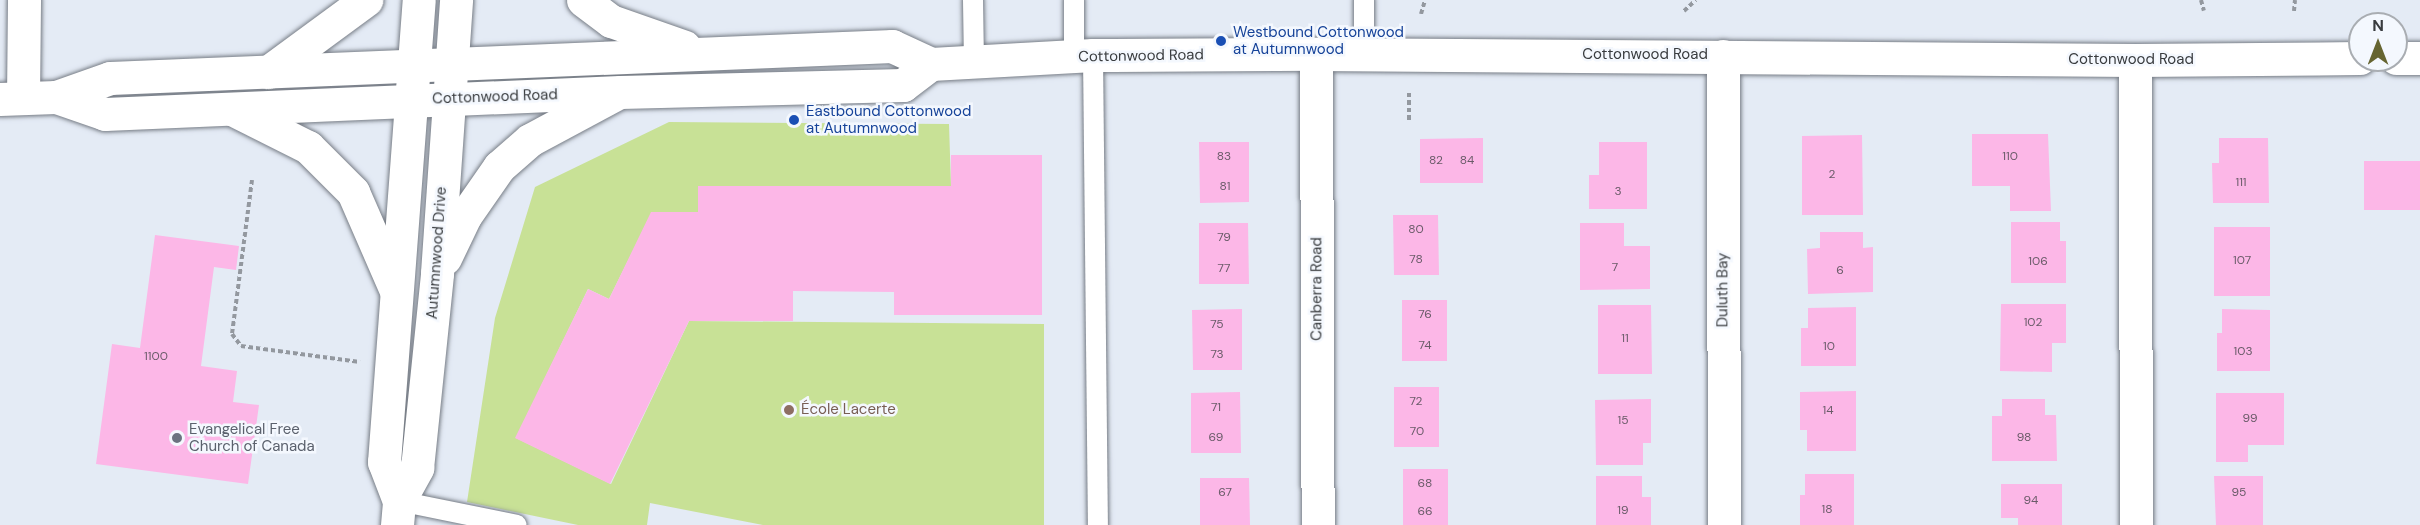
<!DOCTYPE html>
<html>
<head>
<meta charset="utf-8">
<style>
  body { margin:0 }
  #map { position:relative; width:2420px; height:525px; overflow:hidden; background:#e4ebf5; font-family:"DM Sans",sans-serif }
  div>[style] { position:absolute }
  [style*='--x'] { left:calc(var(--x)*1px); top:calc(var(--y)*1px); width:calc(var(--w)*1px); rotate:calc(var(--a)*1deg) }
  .green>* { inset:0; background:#c8e196 }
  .building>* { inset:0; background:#fcb7e7 }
  .path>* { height:4px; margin-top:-2px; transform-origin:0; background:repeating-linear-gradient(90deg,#93989f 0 4.5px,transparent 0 7.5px) }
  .roads { filter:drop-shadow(0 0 2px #777d86) drop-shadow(0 0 2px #777d86) }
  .lane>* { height:20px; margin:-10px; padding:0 10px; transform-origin:10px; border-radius:10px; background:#fff }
  .street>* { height:33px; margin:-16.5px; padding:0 16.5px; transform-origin:16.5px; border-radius:16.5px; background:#fff }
  .secondary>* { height:33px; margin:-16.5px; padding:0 16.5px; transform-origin:16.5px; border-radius:16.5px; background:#fff }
  .dots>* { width:16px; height:16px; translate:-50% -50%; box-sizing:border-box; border:3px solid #f4f8fe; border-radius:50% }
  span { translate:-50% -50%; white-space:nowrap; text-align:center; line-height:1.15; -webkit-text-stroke:5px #f4f8fe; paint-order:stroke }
  .number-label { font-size:12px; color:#6a5b69 }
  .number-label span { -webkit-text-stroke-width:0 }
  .transit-label { font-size:15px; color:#164399 }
  .left { translate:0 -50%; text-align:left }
  .street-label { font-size:15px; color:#393c3f }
  .education-label { font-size:15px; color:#785e54 }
  .worship-label { font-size:15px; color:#5b616d }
  .north { position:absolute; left:2348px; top:12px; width:60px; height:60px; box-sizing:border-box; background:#f4f8fe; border:2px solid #a9adb2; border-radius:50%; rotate:0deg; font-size:16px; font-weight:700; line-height:24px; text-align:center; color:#393c3f }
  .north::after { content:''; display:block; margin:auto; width:21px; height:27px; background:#666531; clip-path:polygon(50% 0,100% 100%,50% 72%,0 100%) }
</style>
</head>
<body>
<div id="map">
  <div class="green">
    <i style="clip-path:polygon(669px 122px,949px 124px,951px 186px,698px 186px,698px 212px,652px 212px,609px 299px,588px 289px,516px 438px,611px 484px,689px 321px,1044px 324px,1044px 525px,763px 525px,650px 503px,647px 525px,578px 525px,467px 502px,495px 318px,535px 187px)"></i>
  </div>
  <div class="building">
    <i style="clip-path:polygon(1972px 134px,2048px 134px,2051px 211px,2010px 211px,2010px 186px,1972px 186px)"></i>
    <i style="clip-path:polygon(1862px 135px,1863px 215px,1802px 215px,1802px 136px)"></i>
    <i style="clip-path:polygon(1483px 138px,1483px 183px,1420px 183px,1420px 139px)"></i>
    <i style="clip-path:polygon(2219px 138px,2268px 138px,2269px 203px,2213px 203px,2212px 163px,2219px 163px)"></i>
    <i style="clip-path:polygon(1199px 142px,1249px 142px,1249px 202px,1200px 203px)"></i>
    <i style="clip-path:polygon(1599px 142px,1647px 142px,1647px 209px,1589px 209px,1589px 175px,1599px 175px)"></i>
    <i style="clip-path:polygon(951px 155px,1042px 155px,1042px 315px,894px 315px,894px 292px,793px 291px,793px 321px,689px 321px,610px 484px,515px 438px,588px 289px,609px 299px,651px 212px,698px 212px,698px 186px,951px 186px)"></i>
    <i style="clip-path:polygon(2364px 161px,2420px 161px,2420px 210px,2364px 210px)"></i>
    <i style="clip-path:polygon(1393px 215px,1438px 215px,1439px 275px,1394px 275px)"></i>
    <i style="clip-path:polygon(2011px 222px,2060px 222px,2060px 241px,2066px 241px,2066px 283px,2011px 283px)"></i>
    <i style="clip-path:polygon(1199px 223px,1248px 223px,1249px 284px,1199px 284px)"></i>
    <i style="clip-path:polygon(1580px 223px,1624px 223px,1624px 246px,1650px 246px,1650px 289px,1580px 290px)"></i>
    <i style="clip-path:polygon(2214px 227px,2270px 227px,2270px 296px,2214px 296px)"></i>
    <i style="clip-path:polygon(1820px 232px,1863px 232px,1863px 248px,1873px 247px,1873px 292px,1808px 294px,1807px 249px,1820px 248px)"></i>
    <i style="clip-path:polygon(155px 235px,239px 246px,236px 270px,214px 267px,201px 366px,237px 371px,233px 402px,259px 405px,248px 484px,96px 464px,112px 344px,140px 348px)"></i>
    <i style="clip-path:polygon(1402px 300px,1447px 300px,1447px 361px,1402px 361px)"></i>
    <i style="clip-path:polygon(2001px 304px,2066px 304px,2066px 343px,2052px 343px,2052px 372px,2000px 371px)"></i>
    <i style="clip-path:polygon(1598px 305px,1651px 305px,1652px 374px,1598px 374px)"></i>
    <i style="clip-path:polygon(1856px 307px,1856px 366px,1801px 366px,1801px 328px,1808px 328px,1808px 308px)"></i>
    <i style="clip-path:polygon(1242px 309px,1242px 370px,1193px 370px,1192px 310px)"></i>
    <i style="clip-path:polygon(2222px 309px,2270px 310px,2270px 371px,2217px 371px,2217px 333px,2222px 333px)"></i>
    <i style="clip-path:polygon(1394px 387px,1439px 387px,1439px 447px,1394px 447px)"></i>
    <i style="clip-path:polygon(1856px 391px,1856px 451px,1807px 451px,1807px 430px,1800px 430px,1800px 392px)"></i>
    <i style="clip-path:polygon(1240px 392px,1241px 453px,1191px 453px,1191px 393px)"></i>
    <i style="clip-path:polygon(2216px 393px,2284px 393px,2284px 445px,2248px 445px,2248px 462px,2216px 462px)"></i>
    <i style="clip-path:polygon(1651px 399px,1651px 443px,1643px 443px,1643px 465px,1596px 465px,1595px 400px)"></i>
    <i style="clip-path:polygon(2002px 399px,2045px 399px,2045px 415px,2056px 415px,2057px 461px,1992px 461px,1992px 416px,2002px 416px)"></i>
    <i style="clip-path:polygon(1403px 469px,1448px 469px,1448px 525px,1403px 525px)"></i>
    <i style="clip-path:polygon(1805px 474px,1854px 474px,1854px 525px,1800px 525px,1800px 495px,1805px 495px)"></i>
    <i style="clip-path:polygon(1596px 476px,1642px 476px,1642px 497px,1651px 497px,1651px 525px,1596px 525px)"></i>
    <i style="clip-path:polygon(2214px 476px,2263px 476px,2263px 525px,2216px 525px)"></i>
    <i style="clip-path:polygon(1200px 478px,1249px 478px,1250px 525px,1200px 525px)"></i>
    <i style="clip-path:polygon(2001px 484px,2062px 484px,2062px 525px,2018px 525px,2018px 518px,2001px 518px)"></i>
  </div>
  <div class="path">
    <i style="--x:2201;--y:0;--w:11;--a:75"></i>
    <i style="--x:1684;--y:11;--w:16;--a:-43"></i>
    <i style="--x:2294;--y:11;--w:11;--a:-85"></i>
    <i style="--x:1421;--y:14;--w:15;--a:-74"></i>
    <i style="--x:1409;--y:93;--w:29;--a:90"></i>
    <i style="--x:252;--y:180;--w:155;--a:97.4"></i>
    <i style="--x:232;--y:334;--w:15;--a:53"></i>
    <i style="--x:241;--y:346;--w:120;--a:7.7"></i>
  </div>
  <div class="roads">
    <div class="lane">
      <i style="--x:973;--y:0;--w:63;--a:89.1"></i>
      <i style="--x:1074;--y:0;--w:56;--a:90"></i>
      <i style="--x:1364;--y:54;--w:54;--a:-90"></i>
      <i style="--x:1093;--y:55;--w:470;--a:89.4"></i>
      <i style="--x:399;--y:501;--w:120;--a:11.5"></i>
    </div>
    <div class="street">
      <i style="--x:1316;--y:54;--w:471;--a:89.8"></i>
      <i style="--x:1723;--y:56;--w:469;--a:89.9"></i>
      <i style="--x:2135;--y:60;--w:465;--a:89.9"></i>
      <i style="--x:23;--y:98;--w:98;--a:-89.4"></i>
    </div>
    <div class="secondary">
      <i style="--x:583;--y:0;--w:35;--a:37"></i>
      <i style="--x:611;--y:21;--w:78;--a:19.4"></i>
      <i style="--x:2396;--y:58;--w:24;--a:0"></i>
      <i style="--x:268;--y:72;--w:122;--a:-36.3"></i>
      <i style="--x:56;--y:97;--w:52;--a:19.1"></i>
      <i style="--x:105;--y:114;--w:515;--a:-2.45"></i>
      <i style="--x:620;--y:92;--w:283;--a:-1.4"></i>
      <i style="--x:903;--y:85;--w:35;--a:-37"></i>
      <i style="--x:0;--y:99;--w:56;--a:-2"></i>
      <i style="--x:56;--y:97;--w:57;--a:-19.4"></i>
      <i style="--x:110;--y:78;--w:783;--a:-2.34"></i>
      <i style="--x:892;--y:46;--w:43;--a:24.8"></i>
      <i style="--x:931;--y:64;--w:162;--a:-3.2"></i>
      <i style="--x:1093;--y:55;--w:223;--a:-0.3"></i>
      <i style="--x:1316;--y:54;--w:819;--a:0.42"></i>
      <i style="--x:2135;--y:60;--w:225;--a:-0.5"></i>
      <i style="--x:234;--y:110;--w:83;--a:26.6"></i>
      <i style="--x:308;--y:147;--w:64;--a:45"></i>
      <i style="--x:353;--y:192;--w:108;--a:66.5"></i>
      <i style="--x:445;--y:258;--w:47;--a:-64.5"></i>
      <i style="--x:465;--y:216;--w:60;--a:-55.2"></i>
      <i style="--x:499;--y:167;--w:41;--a:-41.1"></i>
      <i style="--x:530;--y:140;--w:95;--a:-28.2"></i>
      <i style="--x:399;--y:501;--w:42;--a:-111"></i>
      <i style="--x:384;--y:462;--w:463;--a:-85.7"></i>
      <i style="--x:397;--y:525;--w:24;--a:-85"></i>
      <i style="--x:399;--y:501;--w:38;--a:-61"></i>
      <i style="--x:417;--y:468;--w:196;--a:-84.1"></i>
      <i style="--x:437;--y:273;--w:274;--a:-86"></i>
    </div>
  </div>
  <div class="dots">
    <i style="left:1221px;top:41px;background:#1a4fb4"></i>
    <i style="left:794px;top:120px;background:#1a4fb4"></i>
    <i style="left:789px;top:410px;background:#8d6e63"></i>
    <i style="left:177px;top:438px;background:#6b7280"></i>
  </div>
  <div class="number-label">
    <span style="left:1224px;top:157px">83</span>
    <span style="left:2010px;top:157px">110</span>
    <span style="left:1436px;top:161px">82</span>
    <span style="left:1467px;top:161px">84</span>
    <span style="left:1832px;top:175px">2</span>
    <span style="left:2241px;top:183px">111</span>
    <span style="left:1225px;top:187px">81</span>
    <span style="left:1618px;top:192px">3</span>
    <span style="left:1416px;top:230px">80</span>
    <span style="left:1224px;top:238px">79</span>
    <span style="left:1416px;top:260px">78</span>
    <span style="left:2242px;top:261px">107</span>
    <span style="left:2038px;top:262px">106</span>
    <span style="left:1615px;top:268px">7</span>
    <span style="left:1224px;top:269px">77</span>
    <span style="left:1840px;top:271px">6</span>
    <span style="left:1425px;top:315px">76</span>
    <span style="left:2033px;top:323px">102</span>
    <span style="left:1217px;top:325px">75</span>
    <span style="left:1625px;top:339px">11</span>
    <span style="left:1425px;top:346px">74</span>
    <span style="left:1829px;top:347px">10</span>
    <span style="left:2243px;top:352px">103</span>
    <span style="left:1217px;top:355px">73</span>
    <span style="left:156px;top:357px">1100</span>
    <span style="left:1416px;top:402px">72</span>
    <span style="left:1216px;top:408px">71</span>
    <span style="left:1828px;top:411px">14</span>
    <span style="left:2250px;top:419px">99</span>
    <span style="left:1623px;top:421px">15</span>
    <span style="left:1417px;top:432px">70</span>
    <span style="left:1216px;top:438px">69</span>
    <span style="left:2024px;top:438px">98</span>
    <span style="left:1425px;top:484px">68</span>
    <span style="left:1225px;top:493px">67</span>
    <span style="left:2239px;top:493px">95</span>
    <span style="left:2031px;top:501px">94</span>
    <span style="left:1827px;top:510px">18</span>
    <span style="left:1623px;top:511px">19</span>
    <span style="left:1425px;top:512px">66</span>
  </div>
  <div class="transit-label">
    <span class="left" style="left:1233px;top:41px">Westbound Cottonwood<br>at Autumnwood</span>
    <span class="left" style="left:806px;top:120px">Eastbound Cottonwood<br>at Autumnwood</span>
  </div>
  <div class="street-label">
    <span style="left:1645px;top:55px">Cottonwood Road</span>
    <span style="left:1141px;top:56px;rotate:-1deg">Cottonwood Road</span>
    <span style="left:2131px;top:60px">Cottonwood Road</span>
    <span style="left:495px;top:97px;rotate:-2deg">Cottonwood Road</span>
    <span style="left:437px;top:253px;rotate:-86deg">Autumnwood Drive</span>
    <span style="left:1317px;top:289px;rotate:-90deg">Canberra Road</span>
    <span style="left:1723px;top:290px;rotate:-90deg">Duluth Bay</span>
  </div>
  <div class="education-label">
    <span class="left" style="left:801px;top:410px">École Lacerte</span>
  </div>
  <div class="worship-label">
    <span class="left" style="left:189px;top:438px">Evangelical Free<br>Church of Canada</span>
  </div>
  <div class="north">N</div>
</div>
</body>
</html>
